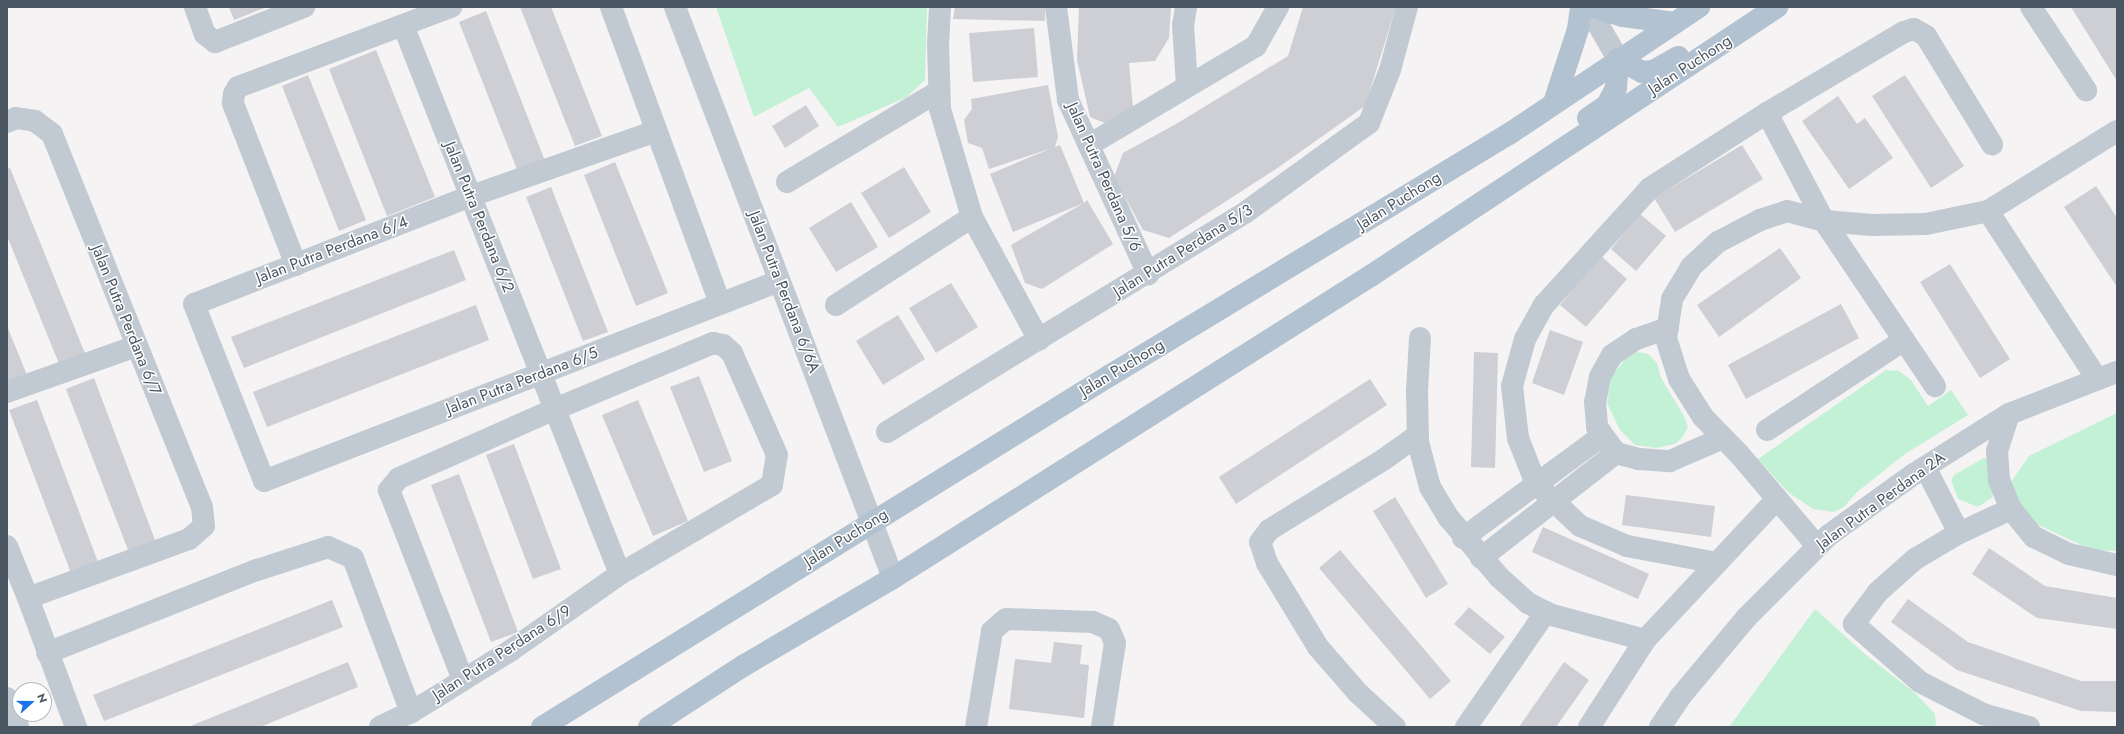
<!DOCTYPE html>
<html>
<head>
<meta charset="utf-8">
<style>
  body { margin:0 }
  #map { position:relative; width:2124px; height:734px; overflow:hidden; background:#f5f3f3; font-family:Jost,sans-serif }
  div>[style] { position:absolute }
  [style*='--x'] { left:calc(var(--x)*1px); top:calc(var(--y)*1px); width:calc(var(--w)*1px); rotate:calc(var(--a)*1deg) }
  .green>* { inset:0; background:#c3f1d5 }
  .building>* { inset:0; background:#cdcfd5 }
  .minor>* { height:22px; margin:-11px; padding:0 11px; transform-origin:11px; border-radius:11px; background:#c1cad2 }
  .major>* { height:22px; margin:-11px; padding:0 11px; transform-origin:11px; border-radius:11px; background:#b3c2d1 }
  span { translate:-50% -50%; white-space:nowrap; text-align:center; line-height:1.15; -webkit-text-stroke:3px #fff; paint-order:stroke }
  .street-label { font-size:16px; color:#4a5661 }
  .frame { position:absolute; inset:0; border:8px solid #4a5661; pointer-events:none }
  .north { position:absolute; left:12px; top:682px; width:40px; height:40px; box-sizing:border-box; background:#fff; border:1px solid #b7bbc0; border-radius:50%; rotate:69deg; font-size:11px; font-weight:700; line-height:16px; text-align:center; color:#4a5661 }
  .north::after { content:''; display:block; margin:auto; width:14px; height:18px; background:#1a73e8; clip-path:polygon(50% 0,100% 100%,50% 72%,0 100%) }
</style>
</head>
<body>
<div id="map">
  <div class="green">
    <i style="clip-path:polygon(716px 7px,927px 7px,925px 80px,907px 97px,838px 127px,809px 88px,754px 117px)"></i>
    <i style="clip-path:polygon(1637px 352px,1648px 354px,1657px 363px,1661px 378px,1684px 416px,1688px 427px,1682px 438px,1675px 444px,1656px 448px,1635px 445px,1620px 430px,1607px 403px,1611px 378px,1626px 358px)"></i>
    <i style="clip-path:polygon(1886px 370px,1899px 371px,1911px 380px,1928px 406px,1951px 390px,1968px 415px,1905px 454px,1857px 492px,1844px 507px,1834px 512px,1813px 509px,1788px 492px,1758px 459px)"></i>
    <i style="clip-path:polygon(2117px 413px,2117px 551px,2092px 550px,2032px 522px,2020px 508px,2011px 482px,2029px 456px)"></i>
    <i style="clip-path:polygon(1984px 458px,1988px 459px,1990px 466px,1993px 497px,1978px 507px,1958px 499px,1951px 480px,1954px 475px)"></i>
    <i style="clip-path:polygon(1815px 609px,1866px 655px,1915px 693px,1935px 714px,1936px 727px,1729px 727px)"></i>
  </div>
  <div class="building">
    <i style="clip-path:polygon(229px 7px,267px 7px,234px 20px)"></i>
    <i style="clip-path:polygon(520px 7px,551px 7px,602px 136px,575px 146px)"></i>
    <i style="clip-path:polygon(955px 7px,1045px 7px,1045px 21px,953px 19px)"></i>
    <i style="clip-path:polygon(1079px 7px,1171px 7px,1169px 38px,1155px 61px,1129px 63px,1133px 108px,1107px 124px,1090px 117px,1077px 60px)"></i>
    <i style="clip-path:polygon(1303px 7px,1396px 7px,1365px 106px,1276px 169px,1169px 238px,1143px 230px,1114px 177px,1123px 153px,1176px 124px,1288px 56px)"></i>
    <i style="clip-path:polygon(2071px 7px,2116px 7px,2117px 81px)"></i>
    <i style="clip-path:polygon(486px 11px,545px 161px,518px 172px,459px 22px)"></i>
    <i style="clip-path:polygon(1034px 28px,1038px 77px,973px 82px,969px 33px)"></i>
    <i style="clip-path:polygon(376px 50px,435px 197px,387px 216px,329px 69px)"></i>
    <i style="clip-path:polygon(308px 75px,366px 220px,339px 231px,282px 86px)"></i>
    <i style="clip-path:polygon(1905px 75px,1964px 166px,1931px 188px,1872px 96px)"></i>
    <i style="clip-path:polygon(1048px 85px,1058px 137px,1055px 147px,1060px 145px,1084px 203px,1087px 200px,1113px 244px,1042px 289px,1025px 283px,1011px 245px,1084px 203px,1013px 232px,990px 174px,1052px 148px,989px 169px,982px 148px,968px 143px,964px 120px,972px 109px,971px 99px)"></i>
    <i style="clip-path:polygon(1838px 96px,1857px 124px,1865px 118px,1893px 158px,1849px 189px,1802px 121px)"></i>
    <i style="clip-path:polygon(806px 105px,819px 126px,785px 148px,772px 126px)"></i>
    <i style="clip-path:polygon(1742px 145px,1763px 179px,1675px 232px,1654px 198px)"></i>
    <i style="clip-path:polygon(615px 162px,668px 293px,636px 306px,584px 175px)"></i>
    <i style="clip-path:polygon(904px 167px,931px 212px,889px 238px,861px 193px)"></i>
    <i style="clip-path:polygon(10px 168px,86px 356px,60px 366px,7px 236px,7px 169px)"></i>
    <i style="clip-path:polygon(2096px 186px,2117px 218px,2117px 287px,2064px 207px)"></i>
    <i style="clip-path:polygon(551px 187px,608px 332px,583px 341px,526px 197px)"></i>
    <i style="clip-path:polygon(851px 202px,878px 247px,836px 272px,809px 228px)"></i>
    <i style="clip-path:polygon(1640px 214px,1666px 236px,1636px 271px,1611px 249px)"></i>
    <i style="clip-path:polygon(1780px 248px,1801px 278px,1719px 337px,1697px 305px)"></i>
    <i style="clip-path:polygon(454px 250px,466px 280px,244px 368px,231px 337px)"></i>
    <i style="clip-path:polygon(1601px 256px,1627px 279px,1586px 327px,1560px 305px)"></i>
    <i style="clip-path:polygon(1950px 264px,2010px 359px,1980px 378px,1920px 282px)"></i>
    <i style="clip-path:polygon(951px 283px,978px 327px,936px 353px,909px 308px)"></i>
    <i style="clip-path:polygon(1841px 304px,1859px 338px,1746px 399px,1728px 365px)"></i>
    <i style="clip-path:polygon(476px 305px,489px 340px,267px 427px,253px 392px)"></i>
    <i style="clip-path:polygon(898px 315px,925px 359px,883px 385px,856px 341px)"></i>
    <i style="clip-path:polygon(7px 326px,27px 375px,7px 383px)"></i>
    <i style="clip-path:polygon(1550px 330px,1583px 342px,1564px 395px,1532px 383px)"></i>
    <i style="clip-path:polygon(1474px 352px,1498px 353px,1495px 468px,1471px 467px)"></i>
    <i style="clip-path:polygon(699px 376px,732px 461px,704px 472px,670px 387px)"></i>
    <i style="clip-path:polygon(94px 378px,155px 540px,128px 550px,66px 389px)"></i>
    <i style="clip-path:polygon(1370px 379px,1387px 405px,1236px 504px,1219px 477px)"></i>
    <i style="clip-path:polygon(37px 400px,98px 562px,71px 573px,9px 410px)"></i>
    <i style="clip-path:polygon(638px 400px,688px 521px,653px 536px,602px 415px)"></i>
    <i style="clip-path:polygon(514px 444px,561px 569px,533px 579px,486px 455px)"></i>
    <i style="clip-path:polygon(459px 474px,518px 632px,491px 642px,431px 485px)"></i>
    <i style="clip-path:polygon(1626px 495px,1715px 506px,1711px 537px,1622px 525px)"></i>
    <i style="clip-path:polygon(1395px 497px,1448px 584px,1426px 598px,1373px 511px)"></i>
    <i style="clip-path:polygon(1543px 527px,1649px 574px,1638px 599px,1532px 552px)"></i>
    <i style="clip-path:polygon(1989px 548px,2045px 586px,2117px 598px,2117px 629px,2037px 618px,1972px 574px)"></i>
    <i style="clip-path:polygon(1340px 550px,1451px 681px,1430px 699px,1319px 568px)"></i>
    <i style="clip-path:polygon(1908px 599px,1968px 642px,2081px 681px,2117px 681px,2117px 712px,2081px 711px,1957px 670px,1891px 622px)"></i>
    <i style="clip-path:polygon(332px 600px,343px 627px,104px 721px,93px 695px)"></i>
    <i style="clip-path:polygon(1469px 607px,1505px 637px,1490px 654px,1454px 624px)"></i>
    <i style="clip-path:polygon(1054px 642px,1082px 645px,1080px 664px,1089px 665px,1084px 718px,1009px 709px,1015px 659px,1051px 663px)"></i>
    <i style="clip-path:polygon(348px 662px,358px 687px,260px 727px,188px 727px)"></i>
    <i style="clip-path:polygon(1564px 662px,1589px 680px,1556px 727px,1519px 727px)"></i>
  </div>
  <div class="minor">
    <i style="--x:195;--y:7;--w:29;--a:70"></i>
    <i style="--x:205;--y:34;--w:13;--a:39"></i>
    <i style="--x:215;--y:42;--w:96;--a:-21.5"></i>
    <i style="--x:611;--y:7;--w:316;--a:69.8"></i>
    <i style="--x:675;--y:7;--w:611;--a:69.1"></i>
    <i style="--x:940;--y:7;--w:37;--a:93"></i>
    <i style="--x:938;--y:44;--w:65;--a:88.2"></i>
    <i style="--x:940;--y:109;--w:113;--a:73.5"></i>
    <i style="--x:972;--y:217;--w:140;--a:61.4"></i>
    <i style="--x:1056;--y:7;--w:94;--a:82.6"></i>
    <i style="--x:1068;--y:100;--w:192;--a:65.3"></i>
    <i style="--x:1186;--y:7;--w:18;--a:99"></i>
    <i style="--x:1183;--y:25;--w:61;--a:86.2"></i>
    <i style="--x:1588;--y:7;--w:60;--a:60"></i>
    <i style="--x:2031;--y:7;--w:100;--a:56.5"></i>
    <i style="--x:403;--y:25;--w:590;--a:68.43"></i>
    <i style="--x:1767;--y:113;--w:122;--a:62.2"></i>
    <i style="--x:1824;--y:221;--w:199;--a:56.1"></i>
    <i style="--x:7;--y:122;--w:10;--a:-24"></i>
    <i style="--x:16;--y:118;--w:19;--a:9"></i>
    <i style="--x:35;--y:121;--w:21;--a:37"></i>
    <i style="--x:52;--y:134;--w:402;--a:68.1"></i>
    <i style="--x:202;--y:507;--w:19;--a:84"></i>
    <i style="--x:204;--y:526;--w:20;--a:139"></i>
    <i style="--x:189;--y:539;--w:171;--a:159.9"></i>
    <i style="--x:28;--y:598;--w:56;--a:-112"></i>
    <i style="--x:656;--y:131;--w:196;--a:160.6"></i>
    <i style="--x:471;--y:196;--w:297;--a:158.7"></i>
    <i style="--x:194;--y:304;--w:190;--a:68.4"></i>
    <i style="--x:264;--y:481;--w:552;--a:-21.22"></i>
    <i style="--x:1089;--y:145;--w:194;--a:-30.7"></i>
    <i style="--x:1256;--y:46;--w:45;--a:-60.6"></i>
    <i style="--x:787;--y:182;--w:177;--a:-30.9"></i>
    <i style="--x:1988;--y:211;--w:200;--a:57"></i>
    <i style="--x:296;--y:265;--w:174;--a:-111.3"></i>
    <i style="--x:233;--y:103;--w:9;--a:-84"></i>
    <i style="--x:234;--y:94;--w:8;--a:-60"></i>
    <i style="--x:238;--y:87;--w:228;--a:-20.6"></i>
    <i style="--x:836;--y:305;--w:162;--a:-32.9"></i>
    <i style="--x:1668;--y:328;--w:34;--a:161"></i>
    <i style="--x:1636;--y:339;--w:29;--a:146"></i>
    <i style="--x:1612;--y:355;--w:25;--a:119"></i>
    <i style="--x:1600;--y:377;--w:25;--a:101"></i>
    <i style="--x:1595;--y:402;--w:25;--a:85"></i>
    <i style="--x:1597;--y:427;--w:32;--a:54"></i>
    <i style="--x:1616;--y:453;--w:24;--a:15"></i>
    <i style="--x:1639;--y:459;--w:31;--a:4"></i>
    <i style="--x:1670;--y:461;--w:58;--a:-23.5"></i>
    <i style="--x:1420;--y:338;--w:53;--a:93.2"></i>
    <i style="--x:1417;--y:391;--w:51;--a:88.9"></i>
    <i style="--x:1418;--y:442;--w:47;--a:75.1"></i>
    <i style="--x:1430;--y:487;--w:35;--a:59"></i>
    <i style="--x:1448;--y:517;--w:79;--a:49.6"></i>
    <i style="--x:1499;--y:577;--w:39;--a:42"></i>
    <i style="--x:1528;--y:603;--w:27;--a:27"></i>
    <i style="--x:1552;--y:615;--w:96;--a:15"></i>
    <i style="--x:7;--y:392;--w:137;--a:-19.6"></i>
    <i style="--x:2009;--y:414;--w:39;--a:108"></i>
    <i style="--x:1997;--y:451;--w:29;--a:86"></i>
    <i style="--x:1999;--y:480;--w:31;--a:68"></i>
    <i style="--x:2011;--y:509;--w:36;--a:51"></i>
    <i style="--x:2034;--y:537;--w:39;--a:26"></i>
    <i style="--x:2069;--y:554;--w:49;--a:12.9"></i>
    <i style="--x:1767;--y:430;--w:164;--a:-33.3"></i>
    <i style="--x:887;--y:432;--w:421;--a:-31.5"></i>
    <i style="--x:1246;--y:212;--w:152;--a:-35.9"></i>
    <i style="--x:1369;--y:123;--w:57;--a:-68.4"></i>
    <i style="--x:1390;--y:70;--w:65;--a:-74.9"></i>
    <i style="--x:1925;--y:467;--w:74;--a:62.7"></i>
    <i style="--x:2011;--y:509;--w:57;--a:155.2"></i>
    <i style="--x:1959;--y:533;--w:51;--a:149.4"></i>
    <i style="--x:1915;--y:559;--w:50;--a:138.3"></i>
    <i style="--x:1878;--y:592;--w:40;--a:127"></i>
    <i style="--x:1854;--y:624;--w:88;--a:41.3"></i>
    <i style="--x:1920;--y:682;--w:71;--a:26.9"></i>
    <i style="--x:1983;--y:714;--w:48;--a:15.8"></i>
    <i style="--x:1463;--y:538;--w:172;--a:-36.3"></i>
    <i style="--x:1817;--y:546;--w:122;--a:-130.3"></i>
    <i style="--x:1738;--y:453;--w:50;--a:-134.2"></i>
    <i style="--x:1703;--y:417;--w:45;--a:-122.3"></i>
    <i style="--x:1679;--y:379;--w:43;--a:-107.6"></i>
    <i style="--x:1666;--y:338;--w:39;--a:-81"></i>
    <i style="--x:1672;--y:299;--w:37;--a:-59"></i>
    <i style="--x:1691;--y:267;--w:37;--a:-43"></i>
    <i style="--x:1718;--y:242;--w:47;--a:-27.6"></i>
    <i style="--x:1760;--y:220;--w:28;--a:-18"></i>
    <i style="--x:1787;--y:211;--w:38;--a:15"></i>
    <i style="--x:1824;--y:221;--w:48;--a:4.8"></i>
    <i style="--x:1872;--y:225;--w:54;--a:-1.1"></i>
    <i style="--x:1926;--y:224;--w:63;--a:-11.8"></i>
    <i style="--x:1988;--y:211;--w:152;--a:-31.8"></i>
    <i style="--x:1481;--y:558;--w:171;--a:-37.9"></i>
    <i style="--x:1717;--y:563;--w:92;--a:-169.3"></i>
    <i style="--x:1627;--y:546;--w:51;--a:-156.9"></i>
    <i style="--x:1580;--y:526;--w:61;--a:-136.3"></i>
    <i style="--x:1536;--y:484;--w:49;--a:-111.4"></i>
    <i style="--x:1518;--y:438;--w:52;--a:-96.6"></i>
    <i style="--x:1512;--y:386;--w:49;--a:-74.5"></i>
    <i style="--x:1525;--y:339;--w:39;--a:-61"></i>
    <i style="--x:1544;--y:305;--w:158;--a:-47.8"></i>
    <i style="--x:1650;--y:188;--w:139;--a:-32.7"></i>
    <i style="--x:1767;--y:113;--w:159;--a:-30.6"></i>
    <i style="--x:1904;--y:32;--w:10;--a:-17"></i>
    <i style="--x:1914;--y:29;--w:14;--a:30"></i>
    <i style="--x:1926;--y:36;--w:127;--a:58.6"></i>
    <i style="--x:28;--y:598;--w:138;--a:69.6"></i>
    <i style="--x:47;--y:653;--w:226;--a:-21.6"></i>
    <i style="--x:257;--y:570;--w:75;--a:-17.9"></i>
    <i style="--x:328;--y:547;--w:27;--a:24"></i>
    <i style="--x:353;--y:558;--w:165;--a:69.4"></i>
    <i style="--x:7;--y:698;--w:31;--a:69"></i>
    <i style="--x:380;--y:727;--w:34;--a:-26"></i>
    <i style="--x:411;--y:712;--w:29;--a:-31"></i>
    <i style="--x:436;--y:697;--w:32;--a:-32"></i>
    <i style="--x:463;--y:680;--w:55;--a:-31.7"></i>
    <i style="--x:510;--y:651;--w:134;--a:-35"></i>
    <i style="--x:620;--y:574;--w:176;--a:-30.4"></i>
    <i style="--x:772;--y:485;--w:30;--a:-81"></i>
    <i style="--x:777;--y:455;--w:111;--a:-113.8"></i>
    <i style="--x:732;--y:353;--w:12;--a:-138"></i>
    <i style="--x:723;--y:345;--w:10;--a:-169"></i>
    <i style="--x:713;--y:343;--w:171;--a:157.3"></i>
    <i style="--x:555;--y:409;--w:171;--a:156.1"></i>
    <i style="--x:399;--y:478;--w:16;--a:130"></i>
    <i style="--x:389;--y:490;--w:204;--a:68.7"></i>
    <i style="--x:976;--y:727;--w:97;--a:-80.5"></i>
    <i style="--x:992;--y:631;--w:18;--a:-41"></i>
    <i style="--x:1006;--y:619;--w:87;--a:2"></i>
    <i style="--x:1093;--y:622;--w:17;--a:24"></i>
    <i style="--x:1109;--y:629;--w:15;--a:67"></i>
    <i style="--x:1115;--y:643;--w:85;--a:98.8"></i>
    <i style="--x:1395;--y:727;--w:50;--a:-137.4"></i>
    <i style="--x:1358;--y:693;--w:61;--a:-131"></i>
    <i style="--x:1318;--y:647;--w:98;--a:-121.3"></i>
    <i style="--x:1267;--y:563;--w:22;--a:-108"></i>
    <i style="--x:1260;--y:542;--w:15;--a:-53"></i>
    <i style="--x:1269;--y:530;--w:134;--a:-31.6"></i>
    <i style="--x:1383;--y:460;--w:43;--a:-35.5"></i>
    <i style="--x:1466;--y:727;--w:140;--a:-55.2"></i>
    <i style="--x:1589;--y:727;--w:103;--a:-57.2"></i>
    <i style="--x:1645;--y:640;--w:193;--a:-46.9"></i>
    <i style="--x:1660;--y:727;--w:36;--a:-56"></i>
    <i style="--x:1680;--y:697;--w:103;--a:-50.1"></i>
    <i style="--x:1746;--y:618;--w:117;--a:-45"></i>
    <i style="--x:1829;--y:535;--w:105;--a:-35.7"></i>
    <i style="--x:1914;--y:474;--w:112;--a:-32.3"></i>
    <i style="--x:2009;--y:414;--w:116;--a:-21.3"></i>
  </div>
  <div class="major">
    <i style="--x:1593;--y:7;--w:31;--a:17"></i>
    <i style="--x:1623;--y:16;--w:52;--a:7.7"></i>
    <i style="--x:1554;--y:103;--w:78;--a:-72"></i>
    <i style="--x:1578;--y:29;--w:22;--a:-82"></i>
    <i style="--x:1588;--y:118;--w:23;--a:-34"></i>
    <i style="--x:1607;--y:105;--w:19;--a:-62"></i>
    <i style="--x:1616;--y:88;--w:29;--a:-86"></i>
    <i style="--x:1618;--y:59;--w:27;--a:28"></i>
    <i style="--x:1642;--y:72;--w:11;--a:-5"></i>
    <i style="--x:1653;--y:71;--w:29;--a:-29"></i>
    <i style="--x:542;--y:727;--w:667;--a:-31.76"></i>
    <i style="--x:1109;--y:376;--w:468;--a:-31.2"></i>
    <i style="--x:1509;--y:134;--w:229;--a:-33.8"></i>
    <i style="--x:649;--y:727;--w:112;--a:-33"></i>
    <i style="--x:743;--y:666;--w:174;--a:-30.4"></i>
    <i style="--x:893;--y:578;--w:567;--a:-32.32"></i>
    <i style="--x:1372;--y:275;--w:486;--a:-33.5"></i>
  </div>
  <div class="street-label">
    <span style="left:1690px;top:65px;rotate:-33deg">Jalan Puchong</span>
    <span style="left:1104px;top:177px;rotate:66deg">Jalan Putra Perdana 5/6</span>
    <span style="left:1399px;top:201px;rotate:-32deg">Jalan Puchong</span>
    <span style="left:479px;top:217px;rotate:68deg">Jalan Putra Perdana 6/2</span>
    <span style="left:332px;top:250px;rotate:-21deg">Jalan Putra Perdana 6/4</span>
    <span style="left:1183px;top:251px;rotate:-32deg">Jalan Putra Perdana 5/3</span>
    <span style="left:784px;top:292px;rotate:69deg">Jalan Putra Perdana 6/6A</span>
    <span style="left:126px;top:320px;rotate:68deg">Jalan Putra Perdana 6/7</span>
    <span style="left:1122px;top:368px;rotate:-31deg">Jalan Puchong</span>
    <span style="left:522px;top:381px;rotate:-21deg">Jalan Putra Perdana 6/5</span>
    <span style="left:1881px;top:501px;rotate:-36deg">Jalan Putra Perdana 2A</span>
    <span style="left:846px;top:538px;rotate:-32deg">Jalan Puchong</span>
    <span style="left:502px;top:653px;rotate:-33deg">Jalan Putra Perdana 6/9</span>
  </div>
  <div class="frame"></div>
  <div class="north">N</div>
</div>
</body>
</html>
